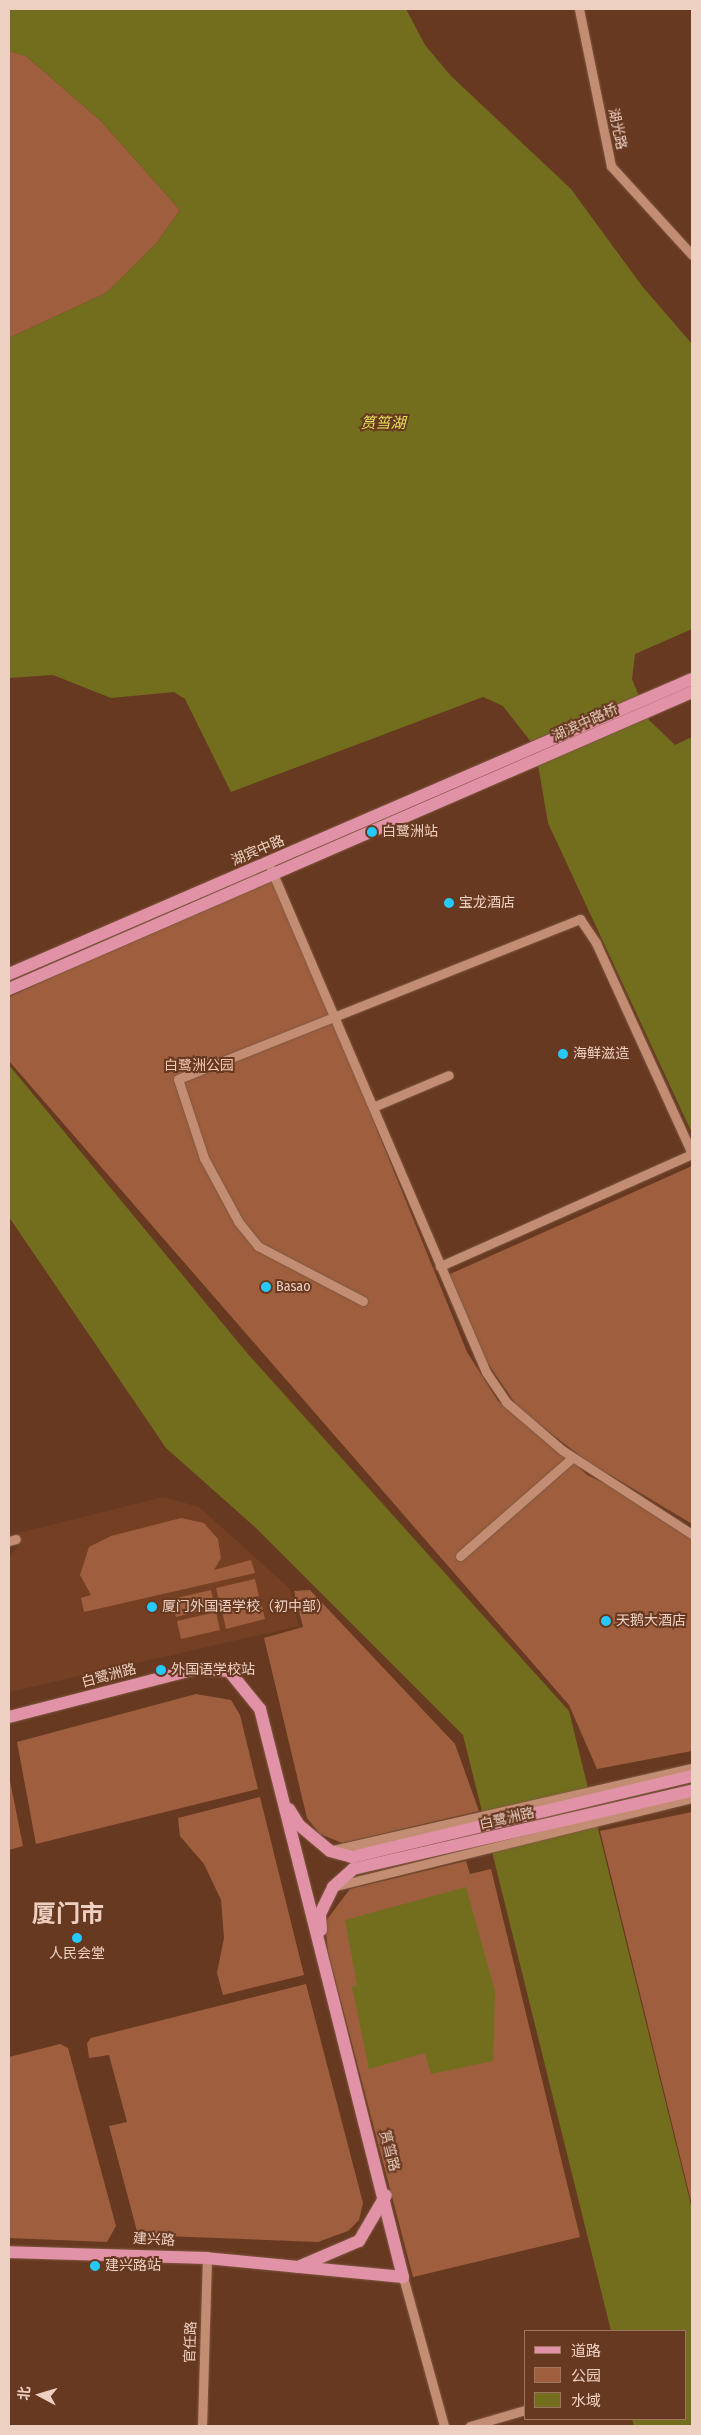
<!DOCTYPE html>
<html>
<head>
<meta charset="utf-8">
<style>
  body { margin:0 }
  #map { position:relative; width:701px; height:2435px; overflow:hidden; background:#683921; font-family:"Fira Sans Condensed","Noto Sans SC",sans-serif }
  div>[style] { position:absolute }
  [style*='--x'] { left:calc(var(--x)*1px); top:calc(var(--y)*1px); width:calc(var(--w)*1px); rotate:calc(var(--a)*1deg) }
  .built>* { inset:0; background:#753f23 }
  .green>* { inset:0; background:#9f5f3e }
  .water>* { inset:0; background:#726e1e }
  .roads { filter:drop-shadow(0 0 1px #7f5841) drop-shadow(0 0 1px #7f5841) }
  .minor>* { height:9px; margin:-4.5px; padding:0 4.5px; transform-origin:4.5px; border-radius:4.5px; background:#c38d73 }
  .major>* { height:12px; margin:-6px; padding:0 6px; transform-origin:6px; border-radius:6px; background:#e292a7 }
  .dots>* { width:14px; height:14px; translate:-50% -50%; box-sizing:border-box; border:2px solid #683921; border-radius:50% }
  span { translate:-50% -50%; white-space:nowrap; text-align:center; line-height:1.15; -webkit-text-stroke:4px #683921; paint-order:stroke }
  .street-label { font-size:14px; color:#edd0c2 }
  .poi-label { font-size:14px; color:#edd0c2 }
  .left { translate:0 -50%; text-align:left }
  .park-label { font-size:14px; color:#f5c6b0 }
  .water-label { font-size:15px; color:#e5e059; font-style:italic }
  .town-label { font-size:24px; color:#edd0c2; font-weight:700 }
  .frame { position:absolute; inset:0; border:10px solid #edd0c2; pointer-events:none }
  .legend { position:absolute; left:524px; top:2330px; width:162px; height:90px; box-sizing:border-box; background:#683921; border:1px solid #9d7561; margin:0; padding:6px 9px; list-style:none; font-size:15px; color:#edd0c2 }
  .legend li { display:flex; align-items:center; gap:10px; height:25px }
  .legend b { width:25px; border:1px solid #9d7561 }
  .north { position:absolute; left:15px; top:2370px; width:50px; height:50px; -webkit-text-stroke:4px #683921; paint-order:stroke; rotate:276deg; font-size:14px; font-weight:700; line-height:20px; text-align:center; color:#edd0c2 }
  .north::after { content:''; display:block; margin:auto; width:18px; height:22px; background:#edd0c2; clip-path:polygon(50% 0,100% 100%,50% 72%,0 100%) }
</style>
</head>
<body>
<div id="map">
  <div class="built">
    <i style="clip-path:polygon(163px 1497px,199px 1507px,290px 1589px,299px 1626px,9px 1692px,9px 1558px,21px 1542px,19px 1533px)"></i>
  </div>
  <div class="green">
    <i style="clip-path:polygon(9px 51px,26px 56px,101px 121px,180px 210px,156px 244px,106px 293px,9px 338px)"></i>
    <i style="clip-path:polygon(274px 875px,467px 1352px,498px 1401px,562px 1450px,587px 1475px,661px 1510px,692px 1534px,692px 1751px,597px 1769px,569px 1705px,9px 1061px,9px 997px)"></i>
    <i style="clip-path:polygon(692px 1166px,692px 1524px,587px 1461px,519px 1409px,480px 1352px,448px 1275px)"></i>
    <i style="clip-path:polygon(181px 1518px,204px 1523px,218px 1539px,221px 1558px,214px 1570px,251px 1560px,255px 1573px,84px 1612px,81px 1598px,91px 1595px,80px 1575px,89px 1547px,111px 1536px)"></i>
    <i style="clip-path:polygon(255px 1579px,259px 1596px,220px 1606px,216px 1588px)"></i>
    <i style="clip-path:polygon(211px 1590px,215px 1607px,176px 1617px,172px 1599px)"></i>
    <i style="clip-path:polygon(310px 1590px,455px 1744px,479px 1811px,342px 1843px,320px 1834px,307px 1818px,264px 1638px,303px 1627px,294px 1591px)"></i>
    <i style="clip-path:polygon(261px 1602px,265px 1619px,226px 1629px,222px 1611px)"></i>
    <i style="clip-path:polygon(216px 1612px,220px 1630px,181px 1639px,177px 1621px)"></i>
    <i style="clip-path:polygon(196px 1694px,231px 1700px,240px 1715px,258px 1789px,36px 1844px,17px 1742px)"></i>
    <i style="clip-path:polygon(9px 1776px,23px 1846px,9px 1850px)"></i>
    <i style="clip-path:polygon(260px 1797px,304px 1975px,223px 1995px,217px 1973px,224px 1938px,221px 1900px,204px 1864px,180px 1836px,178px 1818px)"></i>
    <i style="clip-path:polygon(692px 1812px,692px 2205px,600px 1831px)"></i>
    <i style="clip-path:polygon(466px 1861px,470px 1874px,491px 1869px,580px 2237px,413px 2277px,328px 1952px,325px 1922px,350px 1889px)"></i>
    <i style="clip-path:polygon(306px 1984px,363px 2203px,359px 2220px,348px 2231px,318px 2242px,138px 2235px,109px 2126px,127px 2122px,109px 2055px,89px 2058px,87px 2043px,91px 2038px)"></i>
    <i style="clip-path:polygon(60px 2044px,68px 2048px,116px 2226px,107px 2242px,9px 2238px,9px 2057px)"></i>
  </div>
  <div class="water">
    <i style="clip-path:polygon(9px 9px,406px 9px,425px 45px,451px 76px,571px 189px,642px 286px,692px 344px,692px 629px,635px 654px,632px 679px,649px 720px,675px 745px,692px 737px,692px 1133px,548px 823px,535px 747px,503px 706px,483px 697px,231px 792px,185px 699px,174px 692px,111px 698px,53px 675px,9px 678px,9px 338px,106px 293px,156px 244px,180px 210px,101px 121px,26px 56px,9px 51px)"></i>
    <i style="clip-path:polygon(9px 1065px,247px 1353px,569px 1711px,692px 2209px,692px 2426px,634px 2426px,632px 2419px,685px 2419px,685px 2331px,611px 2331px,463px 1735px,256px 1528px,166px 1448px,9px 1217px)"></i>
    <i style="clip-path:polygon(466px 1887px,495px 1991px,493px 2061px,431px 2074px,425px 2053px,369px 2069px,352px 1987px,357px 1985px,345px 1920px)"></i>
  </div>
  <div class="roads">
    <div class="minor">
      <i style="--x:579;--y:9;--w:160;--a:78.5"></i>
      <i style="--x:611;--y:166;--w:120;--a:47.7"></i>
      <i style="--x:271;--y:869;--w:547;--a:66.86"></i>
      <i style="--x:486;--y:1372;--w:36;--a:56"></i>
      <i style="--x:506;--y:1402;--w:74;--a:40.6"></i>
      <i style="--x:562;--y:1450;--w:155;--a:32.9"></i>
      <i style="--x:373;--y:1107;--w:82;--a:-22.8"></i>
      <i style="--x:363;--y:1301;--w:119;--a:-152.4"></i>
      <i style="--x:258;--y:1246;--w:32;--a:-129"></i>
      <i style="--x:238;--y:1221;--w:72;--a:-118.4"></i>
      <i style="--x:204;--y:1158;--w:83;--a:-108.2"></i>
      <i style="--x:178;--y:1079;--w:433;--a:-21.7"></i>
      <i style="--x:580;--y:919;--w:29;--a:56"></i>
      <i style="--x:596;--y:943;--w:232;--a:65.5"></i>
      <i style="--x:692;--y:1154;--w:276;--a:156"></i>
      <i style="--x:9;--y:1541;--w:7;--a:-16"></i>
      <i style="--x:460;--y:1556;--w:149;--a:-41.2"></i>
      <i style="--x:333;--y:1850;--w:368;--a:-12.9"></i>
      <i style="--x:336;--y:1886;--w:367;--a:-13.9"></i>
      <i style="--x:403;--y:2277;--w:155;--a:74.6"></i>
      <i style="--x:202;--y:2426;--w:168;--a:-88.3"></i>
      <i style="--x:470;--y:2426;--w:57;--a:-16.2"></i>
    </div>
    <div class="major">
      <i style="--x:9;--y:974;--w:744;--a:-23.36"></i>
      <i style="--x:9;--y:989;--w:745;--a:-23.5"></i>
      <i style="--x:9;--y:1717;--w:193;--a:-14.4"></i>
      <i style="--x:196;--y:1669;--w:33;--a:3"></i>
      <i style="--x:229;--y:1671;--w:49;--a:50.8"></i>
      <i style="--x:260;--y:1709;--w:586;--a:75.87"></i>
      <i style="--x:403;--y:2277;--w:197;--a:-174.5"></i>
      <i style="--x:207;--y:2258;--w:198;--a:-178.3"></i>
      <i style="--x:289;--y:1809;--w:19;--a:58"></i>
      <i style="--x:299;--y:1825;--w:40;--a:40"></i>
      <i style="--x:330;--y:1851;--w:23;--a:15"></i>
      <i style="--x:352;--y:1857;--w:350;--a:-13.4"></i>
      <i style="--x:321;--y:1930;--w:16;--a:-94"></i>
      <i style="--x:320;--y:1914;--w:30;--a:-64"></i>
      <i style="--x:333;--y:1887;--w:27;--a:-42"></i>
      <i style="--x:353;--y:1869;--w:348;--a:-13"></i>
      <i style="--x:298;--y:2267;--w:66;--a:-23.1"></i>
      <i style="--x:359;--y:2241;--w:53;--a:-59.6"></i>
    </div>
  </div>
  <div class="dots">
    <i style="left:372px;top:832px;background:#25c9fe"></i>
    <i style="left:449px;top:903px;background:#25c9fe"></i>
    <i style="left:563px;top:1054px;background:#25c9fe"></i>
    <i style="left:266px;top:1287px;background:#25c9fe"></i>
    <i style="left:152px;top:1607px;background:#25c9fe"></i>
    <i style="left:606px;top:1621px;background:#25c9fe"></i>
    <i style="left:161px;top:1670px;background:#25c9fe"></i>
    <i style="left:77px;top:1938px;background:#25c9fe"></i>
    <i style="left:95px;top:2266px;background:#25c9fe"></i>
  </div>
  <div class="street-label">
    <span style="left:617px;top:129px;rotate:78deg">湖光路</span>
    <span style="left:585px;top:723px;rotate:-24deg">湖滨中路桥</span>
    <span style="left:258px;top:851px;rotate:-23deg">湖宾中路</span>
    <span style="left:109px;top:1676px;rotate:-15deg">白鹭洲路</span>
    <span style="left:507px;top:1819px;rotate:-13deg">白鹭洲路</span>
    <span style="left:389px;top:2151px;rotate:75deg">筼筜路</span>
    <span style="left:154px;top:2240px;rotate:3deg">建兴路</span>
    <span style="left:191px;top:2342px;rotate:-88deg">官任路</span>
  </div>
  <div class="poi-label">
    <span class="left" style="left:382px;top:832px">白鹭洲站</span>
    <span class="left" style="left:459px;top:903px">宝龙酒店</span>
    <span class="left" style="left:573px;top:1054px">海鲜滋造</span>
    <span class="left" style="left:276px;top:1287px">Basao</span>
    <span class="left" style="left:162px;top:1607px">厦门外国语学校（初中部）</span>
    <span class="left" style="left:616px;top:1621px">天鹅大酒店</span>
    <span class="left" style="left:171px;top:1670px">外国语学校站</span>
    <span style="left:77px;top:1954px">人民会堂</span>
    <span class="left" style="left:105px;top:2266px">建兴路站</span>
  </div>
  <div class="park-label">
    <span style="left:199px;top:1066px">白鹭洲公园</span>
  </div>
  <div class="water-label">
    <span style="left:383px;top:424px">筼筜湖</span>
  </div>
  <div class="town-label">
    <span style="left:68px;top:1915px">厦门市</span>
  </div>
  <div class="frame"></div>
  <ul class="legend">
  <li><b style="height:6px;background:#e292a7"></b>道路</li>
  <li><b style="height:14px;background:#9f5f3e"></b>公园</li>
  <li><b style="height:14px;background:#726e1e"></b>水域</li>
  </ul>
  <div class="north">北</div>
</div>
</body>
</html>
